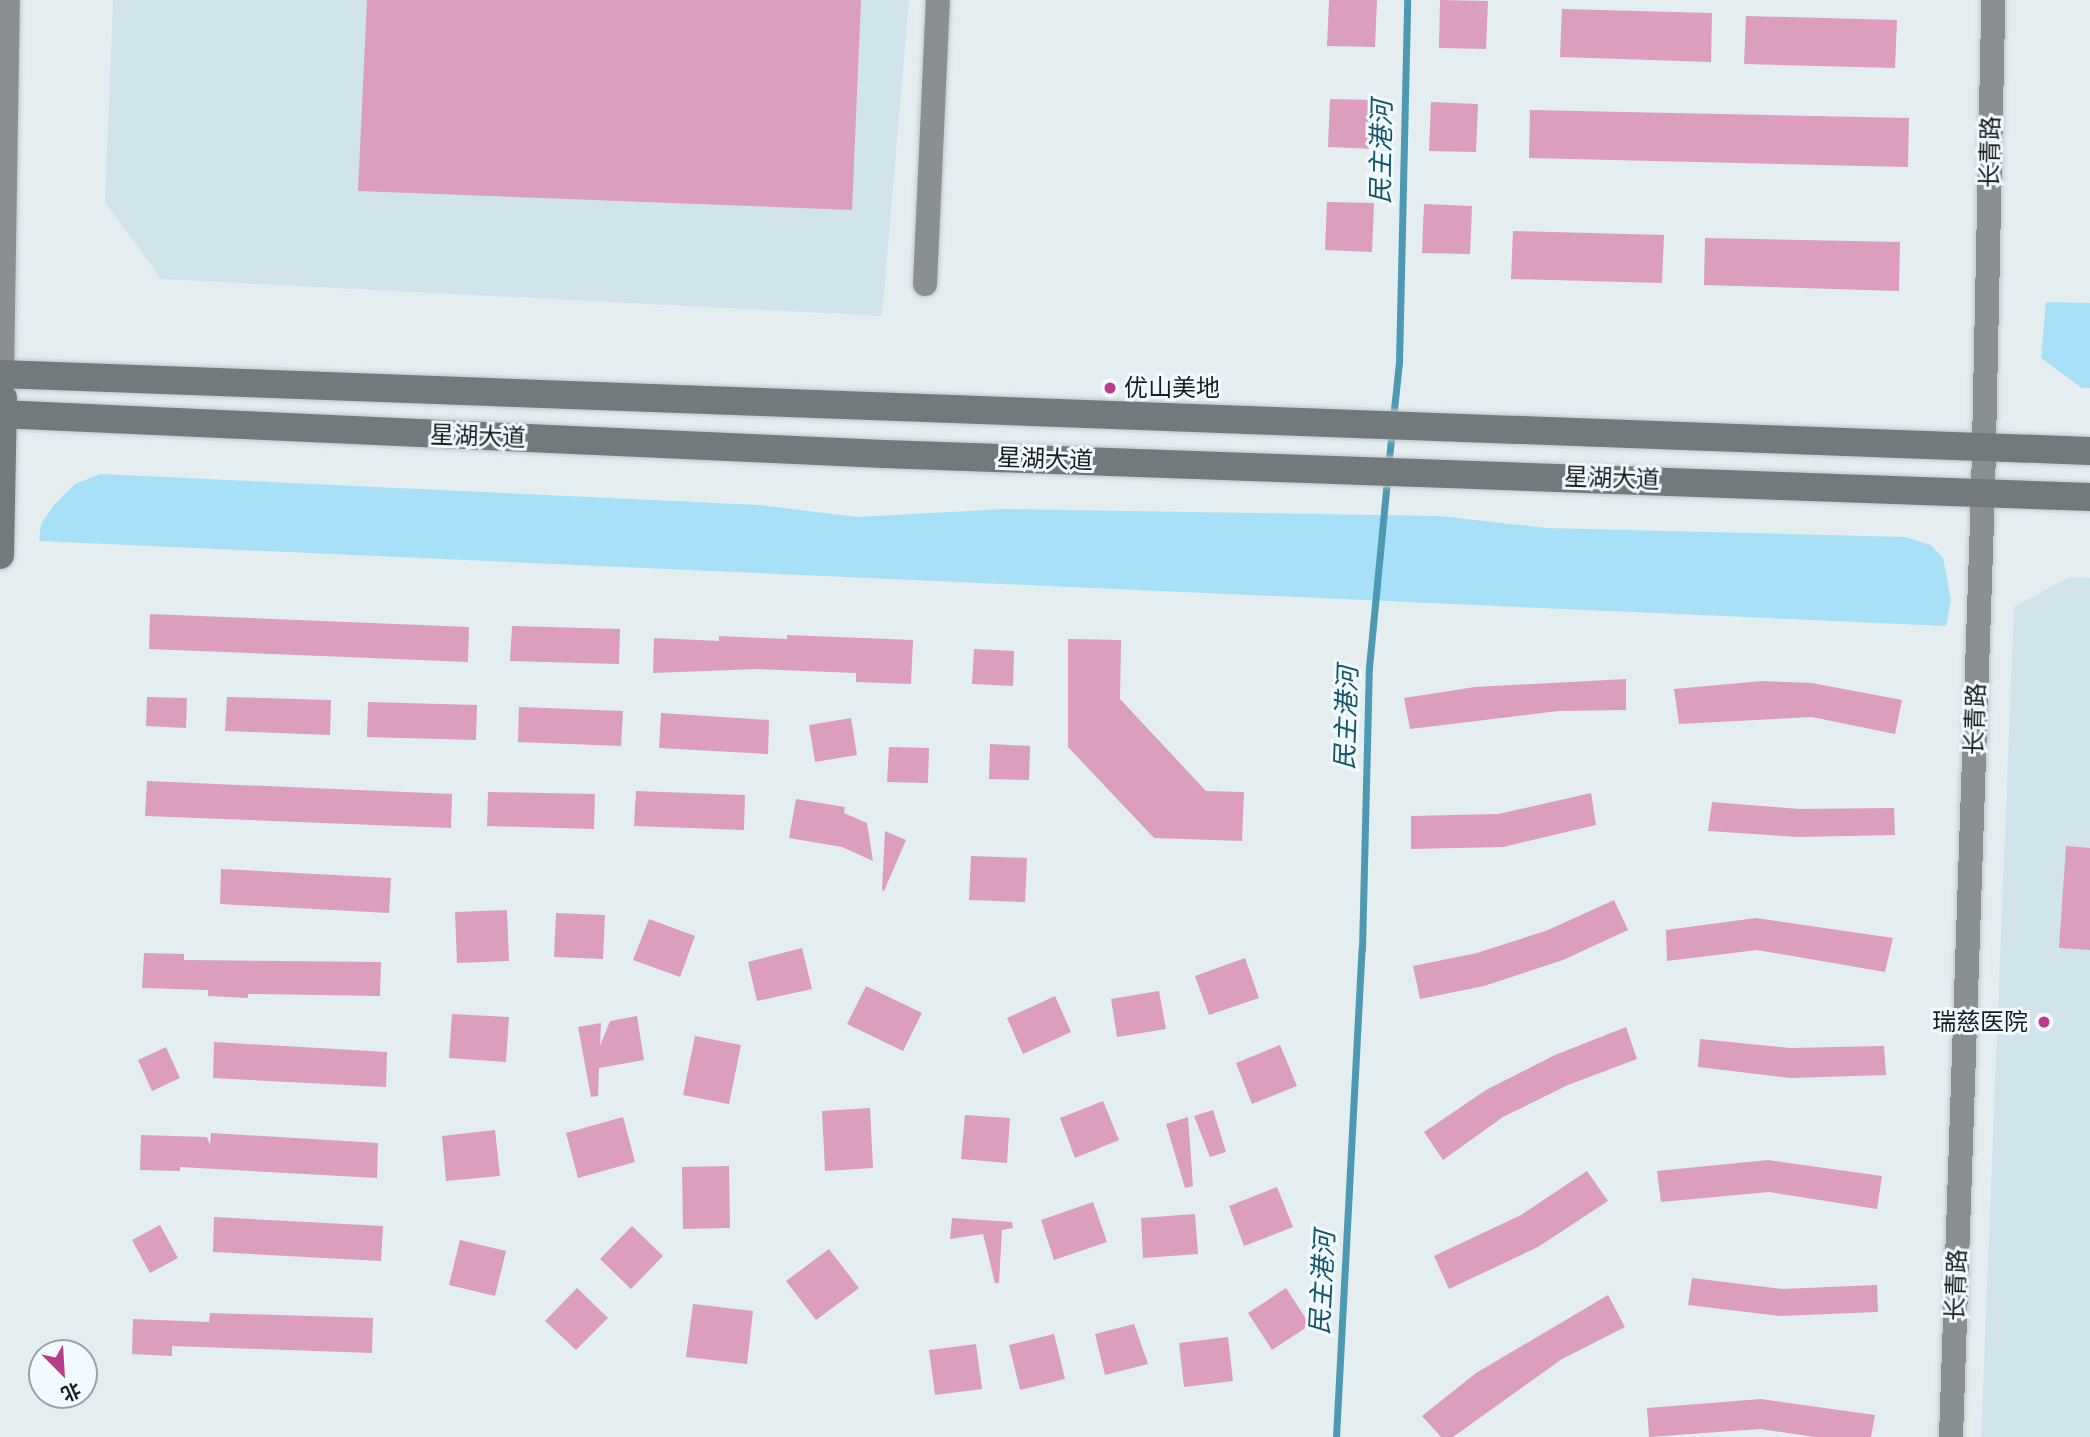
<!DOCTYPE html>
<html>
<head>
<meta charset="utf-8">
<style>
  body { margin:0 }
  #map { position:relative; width:2090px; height:1437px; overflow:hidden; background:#e4eef1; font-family:Jost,"Noto Sans SC",sans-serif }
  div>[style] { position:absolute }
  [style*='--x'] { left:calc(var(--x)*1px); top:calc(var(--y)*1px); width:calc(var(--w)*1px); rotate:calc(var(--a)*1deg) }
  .built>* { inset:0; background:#d2e4eb }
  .green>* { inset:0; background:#a8e1f7 }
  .stream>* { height:7px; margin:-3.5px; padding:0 3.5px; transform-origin:3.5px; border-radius:3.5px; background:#4e98b2 }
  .building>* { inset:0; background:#db9ebe }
  .roads { filter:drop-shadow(0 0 2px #bfc8cb) drop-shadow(0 0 2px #bfc8cb) }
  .secondary>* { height:24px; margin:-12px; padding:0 12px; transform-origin:12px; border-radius:12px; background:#8a9092 }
  .primary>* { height:28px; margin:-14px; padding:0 14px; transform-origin:14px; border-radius:14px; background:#737a7d }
  .dots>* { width:19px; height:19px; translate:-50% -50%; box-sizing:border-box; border:4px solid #f1fbff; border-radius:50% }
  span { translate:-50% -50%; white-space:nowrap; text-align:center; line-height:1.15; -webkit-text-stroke:6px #f1fbff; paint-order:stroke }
  .street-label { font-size:24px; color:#191d1e }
  .poi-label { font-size:24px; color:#191d1e }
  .left { translate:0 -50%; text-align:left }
  .right { translate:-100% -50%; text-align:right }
  .water-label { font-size:26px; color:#175467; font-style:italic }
  .north { position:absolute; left:28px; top:1339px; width:70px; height:70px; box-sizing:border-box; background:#f1fbff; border:2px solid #9ba2a5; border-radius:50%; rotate:156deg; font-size:19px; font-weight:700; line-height:28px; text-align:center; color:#191d1e }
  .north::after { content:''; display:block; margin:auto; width:24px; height:32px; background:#b93b8a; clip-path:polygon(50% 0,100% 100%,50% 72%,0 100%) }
</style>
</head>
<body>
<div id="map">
  <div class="built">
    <i style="clip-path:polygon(113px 0,909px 0,882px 316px,161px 279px,105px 202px)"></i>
    <i style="clip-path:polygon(2069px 577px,2090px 578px,2090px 1437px,1981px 1437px,2014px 607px)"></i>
  </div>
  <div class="green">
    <i style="clip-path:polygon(2046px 302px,2090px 303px,2090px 388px,2082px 388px,2041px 358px)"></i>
    <i style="clip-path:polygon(100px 474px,759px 505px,857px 517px,1006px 509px,1439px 516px,1546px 528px,1905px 537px,1931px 545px,1943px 558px,1951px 600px,1946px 626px,39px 541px,41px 524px,54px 505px,75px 484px)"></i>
  </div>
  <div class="stream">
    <i style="--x:1393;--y:419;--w:57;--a:-84"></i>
    <i style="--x:1399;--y:362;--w:362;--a:-88.7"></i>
    <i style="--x:1388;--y:468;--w:37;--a:-84"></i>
    <i style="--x:1336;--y:1437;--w:489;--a:-87"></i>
    <i style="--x:1362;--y:949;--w:282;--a:-88.6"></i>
    <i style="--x:1369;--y:667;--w:189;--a:-84.5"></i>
  </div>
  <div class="building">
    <i style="clip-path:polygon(367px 0,861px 0,852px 210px,358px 191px)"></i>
    <i style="clip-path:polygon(1329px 0,1377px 0,1375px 47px,1327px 46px)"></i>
    <i style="clip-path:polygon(1440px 0,1488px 1px,1486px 49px,1439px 48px)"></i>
    <i style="clip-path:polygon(1562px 9px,1712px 13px,1711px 62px,1560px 57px)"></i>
    <i style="clip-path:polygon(1746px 16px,1897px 20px,1895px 68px,1744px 64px)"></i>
    <i style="clip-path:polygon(1330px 99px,1377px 100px,1375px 149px,1328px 147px)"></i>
    <i style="clip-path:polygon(1431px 102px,1478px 104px,1476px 152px,1429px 151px)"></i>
    <i style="clip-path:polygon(1530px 110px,1909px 118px,1908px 167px,1529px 158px)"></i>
    <i style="clip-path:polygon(1327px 202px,1374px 203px,1372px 252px,1325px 250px)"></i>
    <i style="clip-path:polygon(1424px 204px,1472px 206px,1470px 254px,1422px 253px)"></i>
    <i style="clip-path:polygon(1513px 231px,1664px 235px,1662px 283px,1511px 279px)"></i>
    <i style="clip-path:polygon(1705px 238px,1900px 242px,1899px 291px,1704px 285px)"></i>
    <i style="clip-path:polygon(150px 614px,469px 627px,468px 662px,149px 649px)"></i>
    <i style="clip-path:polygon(512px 626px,620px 629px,619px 664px,510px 661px)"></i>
    <i style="clip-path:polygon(787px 635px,913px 640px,911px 684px,856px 682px,856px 673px,758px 669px,653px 673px,654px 638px,719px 641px,719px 636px,787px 639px)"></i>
    <i style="clip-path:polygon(1068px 639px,1121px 640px,1120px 699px,1206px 791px,1244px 792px,1242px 841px,1154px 838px,1068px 747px)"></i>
    <i style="clip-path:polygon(974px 649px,1014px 651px,1013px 686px,972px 684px)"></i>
    <i style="clip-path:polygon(1626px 679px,1626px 710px,1558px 711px,1410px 729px,1404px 698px,1475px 687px)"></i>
    <i style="clip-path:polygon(1762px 681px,1812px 683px,1902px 700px,1895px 734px,1812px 717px,1679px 724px,1674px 689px)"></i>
    <i style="clip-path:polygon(147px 697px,187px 698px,186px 728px,146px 726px)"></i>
    <i style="clip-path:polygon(227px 697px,331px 700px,330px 735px,225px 731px)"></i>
    <i style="clip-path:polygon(368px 702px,477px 705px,476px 740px,367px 737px)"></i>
    <i style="clip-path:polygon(519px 707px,623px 711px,621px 746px,518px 742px)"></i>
    <i style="clip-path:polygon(661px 713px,769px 720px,768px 754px,659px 748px)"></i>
    <i style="clip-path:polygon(851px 718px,857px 755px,815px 762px,809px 725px)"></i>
    <i style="clip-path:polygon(990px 744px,1030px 746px,1029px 780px,989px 779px)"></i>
    <i style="clip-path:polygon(889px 747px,929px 748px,928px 783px,887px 782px)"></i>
    <i style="clip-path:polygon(147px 781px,452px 794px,451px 828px,145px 816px)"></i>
    <i style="clip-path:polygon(636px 791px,745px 795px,744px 830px,634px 826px)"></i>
    <i style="clip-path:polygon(488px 792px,595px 794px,594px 829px,487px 826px)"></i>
    <i style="clip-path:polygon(1591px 793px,1596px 825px,1503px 847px,1411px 849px,1411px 816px,1498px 814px)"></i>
    <i style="clip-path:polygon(796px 799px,845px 807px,844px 813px,867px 823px,873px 861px,842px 847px,789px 838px)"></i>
    <i style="clip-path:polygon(1712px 802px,1799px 809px,1894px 808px,1895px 835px,1798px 837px,1708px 831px)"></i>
    <i style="clip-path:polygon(885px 831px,906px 840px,884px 891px,882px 890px)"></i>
    <i style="clip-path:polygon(2066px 846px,2090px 848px,2090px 950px,2059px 948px)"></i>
    <i style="clip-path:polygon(971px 856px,1027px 858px,1025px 902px,969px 900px)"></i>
    <i style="clip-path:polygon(221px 869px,391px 878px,389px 913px,220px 904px)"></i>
    <i style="clip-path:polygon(1614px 900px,1628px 930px,1563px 960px,1484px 986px,1420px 999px,1413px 966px,1477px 953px,1548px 930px)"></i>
    <i style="clip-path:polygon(507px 910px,509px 961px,457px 963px,455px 912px)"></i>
    <i style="clip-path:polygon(556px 913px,605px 915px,603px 959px,554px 957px)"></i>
    <i style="clip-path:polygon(1756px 918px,1893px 938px,1885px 972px,1757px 950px,1667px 961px,1666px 930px)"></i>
    <i style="clip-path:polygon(649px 919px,695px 936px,680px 977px,633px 960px)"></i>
    <i style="clip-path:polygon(802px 948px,812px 989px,757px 1001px,748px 962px)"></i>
    <i style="clip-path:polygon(144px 953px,184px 954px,184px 960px,381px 962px,380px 996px,248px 994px,248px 998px,208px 996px,208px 990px,142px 988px)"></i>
    <i style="clip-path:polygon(1245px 958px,1259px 998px,1209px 1015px,1195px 976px)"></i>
    <i style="clip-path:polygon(866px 986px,922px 1013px,903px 1051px,847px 1024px)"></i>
    <i style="clip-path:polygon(1159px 991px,1166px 1029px,1117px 1037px,1111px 999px)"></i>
    <i style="clip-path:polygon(1055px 996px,1071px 1032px,1023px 1054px,1007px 1018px)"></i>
    <i style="clip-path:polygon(452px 1014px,509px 1017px,506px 1062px,449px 1058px)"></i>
    <i style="clip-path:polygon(637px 1016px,644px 1060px,599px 1068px,598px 1096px,591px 1097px,578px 1027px,601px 1023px,600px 1046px,610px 1021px)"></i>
    <i style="clip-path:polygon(1626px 1027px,1637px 1059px,1568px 1085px,1503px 1117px,1443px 1160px,1424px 1132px,1486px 1090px,1555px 1055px)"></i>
    <i style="clip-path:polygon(695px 1036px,741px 1045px,729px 1104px,683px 1095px)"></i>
    <i style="clip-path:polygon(1700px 1039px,1790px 1048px,1884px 1046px,1886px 1075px,1790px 1078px,1698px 1067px)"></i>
    <i style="clip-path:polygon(214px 1042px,387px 1052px,386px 1087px,213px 1078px)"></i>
    <i style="clip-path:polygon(1280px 1045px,1297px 1086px,1252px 1104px,1236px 1063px)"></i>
    <i style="clip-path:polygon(166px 1047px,180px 1078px,152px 1091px,138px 1060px)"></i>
    <i style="clip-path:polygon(1103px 1101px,1119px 1140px,1075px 1158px,1060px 1118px)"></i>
    <i style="clip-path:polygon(870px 1108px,873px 1168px,825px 1171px,822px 1111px)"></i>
    <i style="clip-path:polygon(1213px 1110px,1226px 1152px,1210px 1157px,1194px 1116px)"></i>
    <i style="clip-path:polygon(965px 1115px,1010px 1118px,1007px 1163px,961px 1159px)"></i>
    <i style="clip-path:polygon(623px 1117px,635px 1162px,578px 1178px,566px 1133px)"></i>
    <i style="clip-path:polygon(1188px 1117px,1193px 1186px,1185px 1188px,1166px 1124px)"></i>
    <i style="clip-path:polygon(495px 1130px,500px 1176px,446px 1181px,442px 1136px)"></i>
    <i style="clip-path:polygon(211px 1133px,378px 1143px,377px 1178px,180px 1167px,180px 1171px,140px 1170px,141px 1135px,207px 1137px,210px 1145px)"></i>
    <i style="clip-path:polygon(1768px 1160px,1882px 1176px,1877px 1209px,1769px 1192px,1661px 1202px,1657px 1171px)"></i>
    <i style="clip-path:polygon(729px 1166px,730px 1228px,683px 1229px,682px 1167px)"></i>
    <i style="clip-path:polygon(1587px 1171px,1608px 1201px,1538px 1247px,1449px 1289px,1434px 1256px,1521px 1215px)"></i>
    <i style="clip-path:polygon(1277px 1187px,1293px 1227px,1244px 1246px,1229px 1206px)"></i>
    <i style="clip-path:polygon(1093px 1202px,1107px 1242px,1054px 1260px,1041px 1220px)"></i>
    <i style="clip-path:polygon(1195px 1214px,1198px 1254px,1143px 1258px,1141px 1218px)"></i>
    <i style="clip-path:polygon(214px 1217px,383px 1226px,381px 1261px,213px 1252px)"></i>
    <i style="clip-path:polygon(952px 1218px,1012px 1222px,1013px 1228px,1002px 1230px,999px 1283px,995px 1283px,983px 1234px,950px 1239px)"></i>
    <i style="clip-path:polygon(160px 1225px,178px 1258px,150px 1273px,132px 1240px)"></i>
    <i style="clip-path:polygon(632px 1226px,663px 1256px,631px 1289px,600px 1259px)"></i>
    <i style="clip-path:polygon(460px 1240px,506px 1251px,495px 1296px,449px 1285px)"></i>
    <i style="clip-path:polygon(829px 1249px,859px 1288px,816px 1320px,786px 1281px)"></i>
    <i style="clip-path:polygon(1692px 1278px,1783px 1289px,1877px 1285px,1878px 1312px,1781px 1316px,1688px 1305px)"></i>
    <i style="clip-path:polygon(577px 1288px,608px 1318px,576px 1350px,545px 1321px)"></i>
    <i style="clip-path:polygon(1286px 1288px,1310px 1325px,1272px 1350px,1248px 1313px)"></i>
    <i style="clip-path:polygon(1608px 1295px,1625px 1327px,1562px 1359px,1453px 1437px,1441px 1437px,1422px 1416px,1476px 1373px)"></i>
    <i style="clip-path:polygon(693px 1304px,753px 1311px,747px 1364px,686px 1357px)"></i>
    <i style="clip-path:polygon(210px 1313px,373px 1318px,372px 1353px,172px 1346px,172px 1356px,132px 1354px,133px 1319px,209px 1322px)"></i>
    <i style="clip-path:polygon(1134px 1324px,1148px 1364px,1105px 1375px,1095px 1334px)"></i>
    <i style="clip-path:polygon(1054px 1334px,1065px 1379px,1020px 1390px,1009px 1345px)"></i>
    <i style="clip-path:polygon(1228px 1337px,1233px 1381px,1184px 1387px,1179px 1343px)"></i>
    <i style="clip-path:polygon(976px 1344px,982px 1389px,935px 1395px,929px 1350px)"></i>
    <i style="clip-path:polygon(1761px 1399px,1875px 1415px,1871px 1437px,1815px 1437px,1760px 1429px,1649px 1437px,1647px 1408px)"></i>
  </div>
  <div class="roads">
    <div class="secondary">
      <i style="--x:925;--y:284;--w:284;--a:-87.4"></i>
      <i style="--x:2;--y:374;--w:374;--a:-89.1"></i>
      <i style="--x:1951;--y:1437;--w:945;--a:-88.06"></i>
      <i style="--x:1983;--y:493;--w:493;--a:-88.8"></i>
    </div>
    <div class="primary">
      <i style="--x:0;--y:374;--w:2091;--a:2.11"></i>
      <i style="--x:0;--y:414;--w:885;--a:2.59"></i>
      <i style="--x:884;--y:454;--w:1207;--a:2.04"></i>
      <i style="--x:0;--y:555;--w:157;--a:-88.9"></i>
    </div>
  </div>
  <div class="dots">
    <i style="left:1110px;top:388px;background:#b93b8a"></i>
    <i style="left:2044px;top:1022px;background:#b93b8a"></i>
  </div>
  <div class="street-label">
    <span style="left:1990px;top:152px;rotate:-89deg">长青路</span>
    <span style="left:478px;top:436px;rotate:2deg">星湖大道</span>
    <span style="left:1045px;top:459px;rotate:2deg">星湖大道</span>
    <span style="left:1612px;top:478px;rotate:2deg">星湖大道</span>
    <span style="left:1975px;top:719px;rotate:-88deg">长青路</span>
    <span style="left:1956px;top:1285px;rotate:-88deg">长青路</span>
  </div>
  <div class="poi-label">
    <span class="left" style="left:1124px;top:388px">优山美地</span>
    <span class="right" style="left:2028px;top:1022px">瑞慈医院</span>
  </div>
  <div class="water-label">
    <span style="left:1382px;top:152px;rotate:-89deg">民主港河</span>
    <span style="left:1347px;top:718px;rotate:-88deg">民主港河</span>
    <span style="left:1323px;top:1283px;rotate:-87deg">民主港河</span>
  </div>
  <div class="north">北</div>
</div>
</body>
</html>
